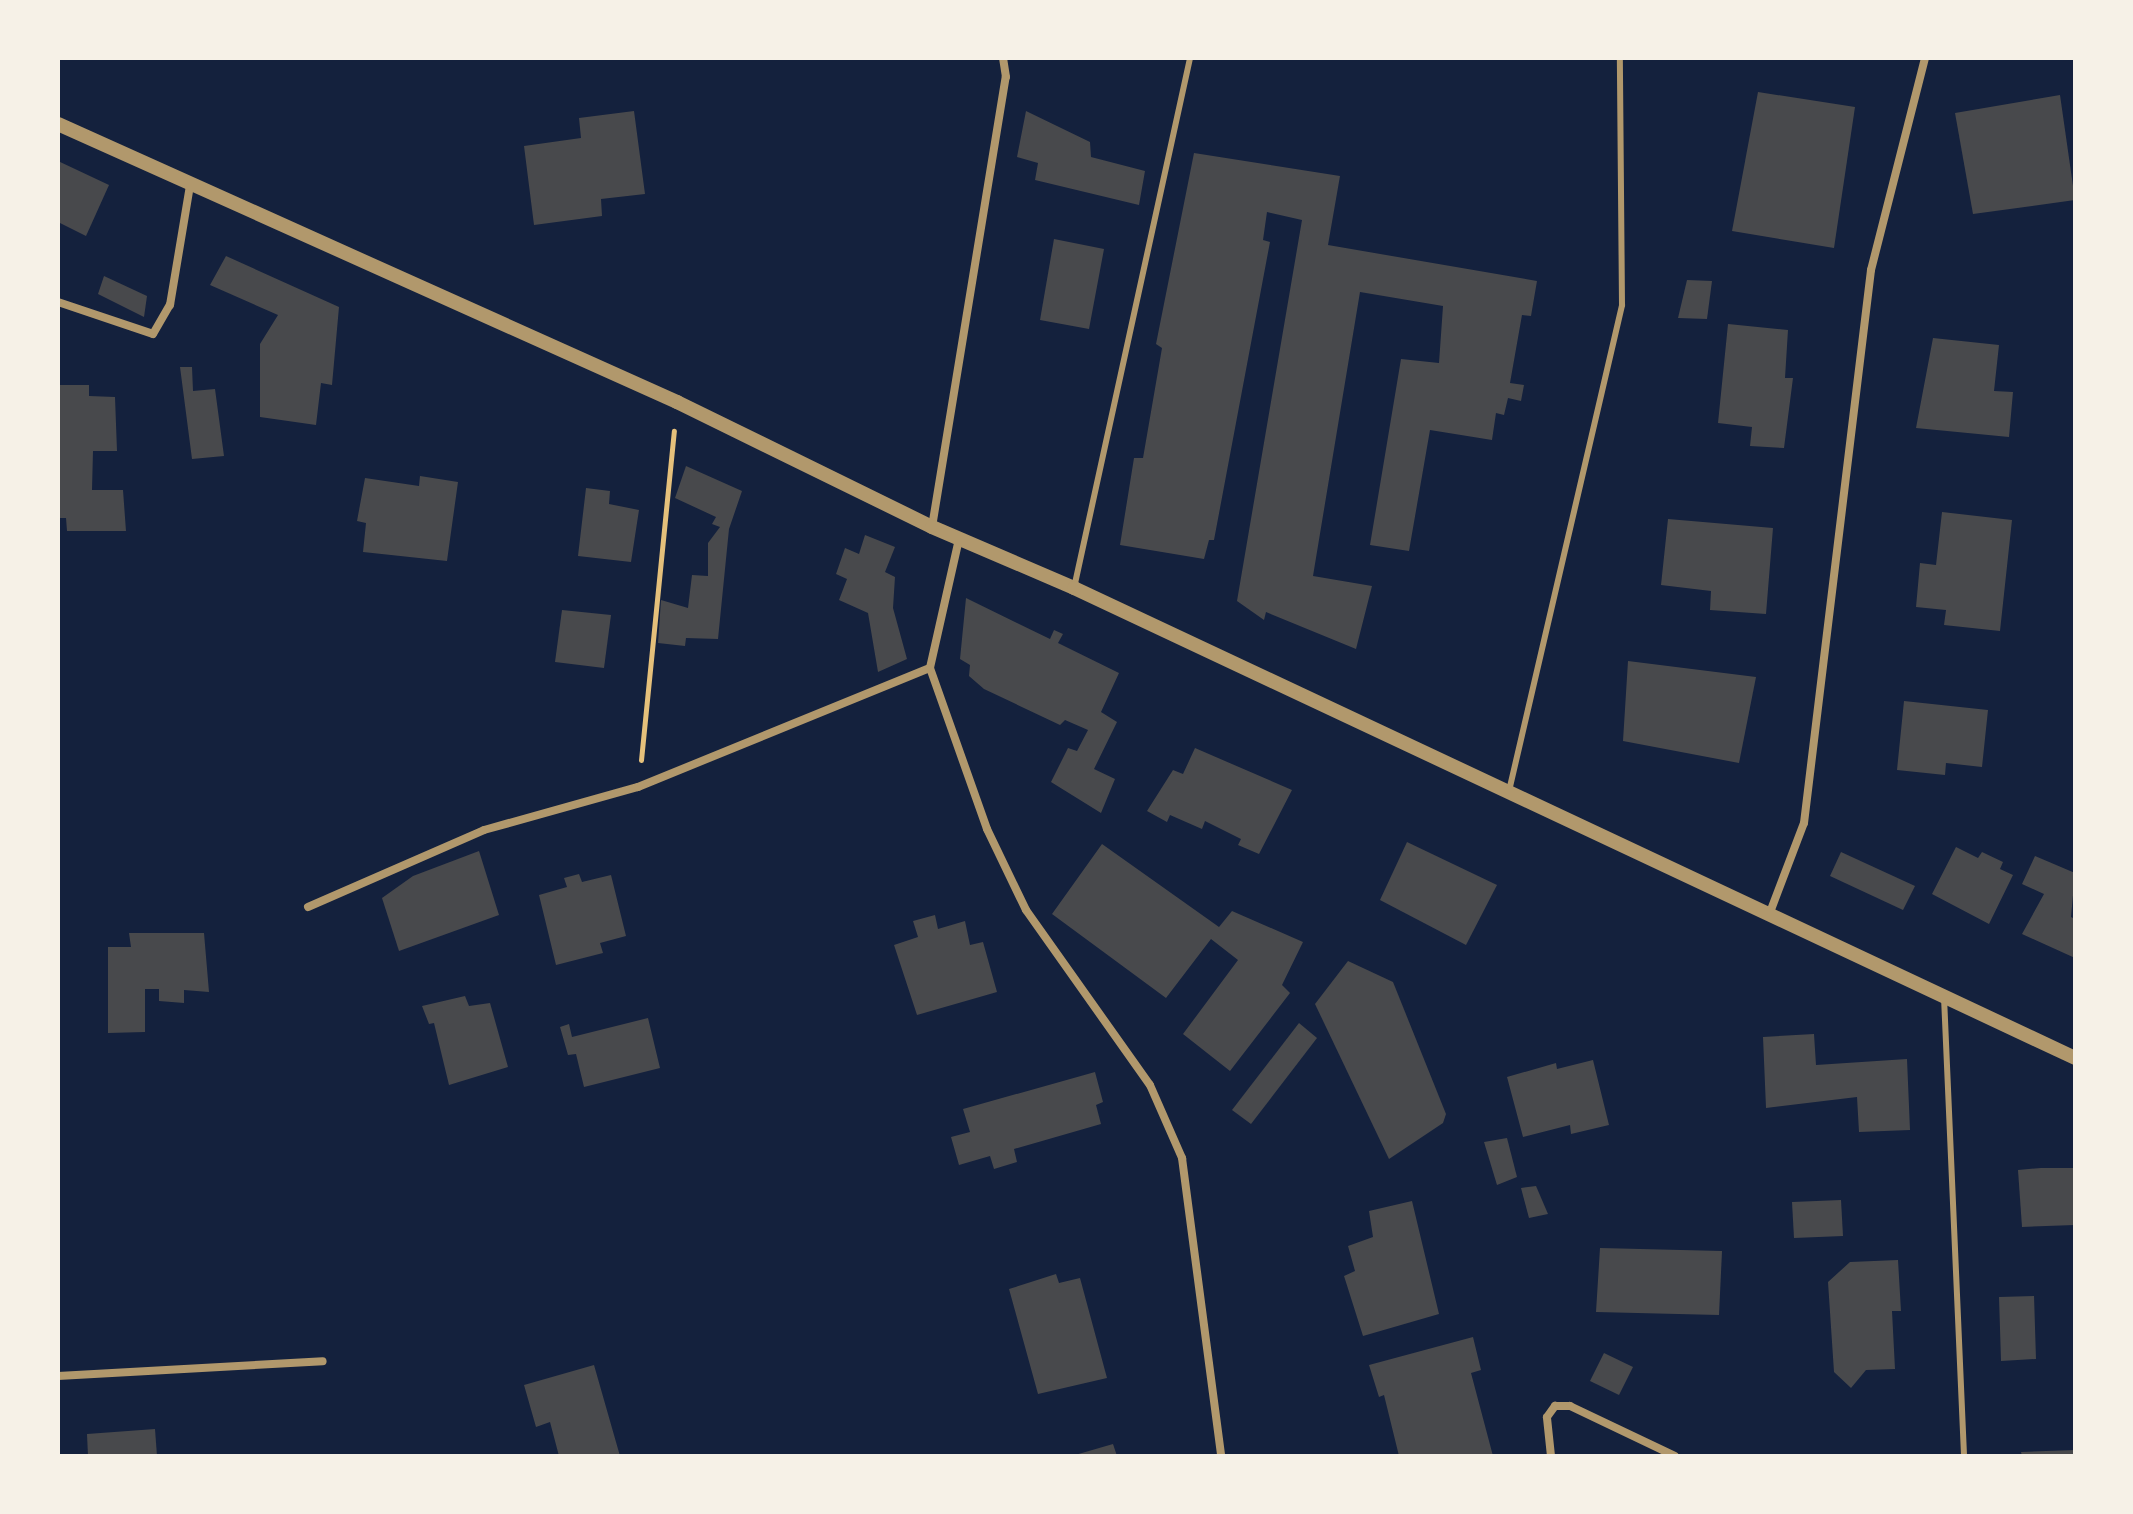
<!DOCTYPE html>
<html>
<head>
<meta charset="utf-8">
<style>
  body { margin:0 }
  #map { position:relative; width:2133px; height:1514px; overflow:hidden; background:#14213d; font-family:Mulish,sans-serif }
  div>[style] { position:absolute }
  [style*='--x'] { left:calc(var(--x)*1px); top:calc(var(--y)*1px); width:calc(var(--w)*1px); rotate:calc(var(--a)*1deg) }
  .building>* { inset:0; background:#48494c }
  .path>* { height:5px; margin:-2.5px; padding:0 2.5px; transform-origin:2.5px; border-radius:2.5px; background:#e5c07b }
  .service>* { height:6px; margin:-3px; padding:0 3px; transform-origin:3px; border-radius:3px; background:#b1986c }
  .minor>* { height:8px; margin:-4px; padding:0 4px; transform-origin:4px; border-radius:4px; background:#b1986c }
  .tertiary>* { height:14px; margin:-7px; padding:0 7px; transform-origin:7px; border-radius:7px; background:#b1986c }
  span { translate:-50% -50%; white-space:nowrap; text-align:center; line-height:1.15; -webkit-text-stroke:8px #f6f1e7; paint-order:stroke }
  .frame { position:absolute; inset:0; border:60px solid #f6f1e7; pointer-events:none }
</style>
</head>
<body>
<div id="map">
  <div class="building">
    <i style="clip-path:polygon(1758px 92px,1855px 107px,1834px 248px,1732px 231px)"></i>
    <i style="clip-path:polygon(2060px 95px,2075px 200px,1973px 214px,1955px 113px)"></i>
    <i style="clip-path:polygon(634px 111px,645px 194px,601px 199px,602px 216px,534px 225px,524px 146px,581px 138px,579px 118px)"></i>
    <i style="clip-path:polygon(1026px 111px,1090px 142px,1091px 157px,1145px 171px,1139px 205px,1035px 180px,1038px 163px,1017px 157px)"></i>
    <i style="clip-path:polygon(1194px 153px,1340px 176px,1328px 245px,1537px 281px,1531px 316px,1522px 315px,1510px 383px,1524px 385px,1521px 401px,1508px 398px,1504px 415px,1496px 413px,1492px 440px,1430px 430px,1409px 551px,1370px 545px,1401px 359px,1439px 363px,1443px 306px,1360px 292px,1313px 576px,1372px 586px,1356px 649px,1266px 612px,1264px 620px,1237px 601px,1302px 220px,1267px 212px,1263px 240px,1270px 242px,1214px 540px,1209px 540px,1204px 559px,1120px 545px,1134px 458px,1143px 458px,1162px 348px,1156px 344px)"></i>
    <i style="clip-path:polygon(58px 161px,109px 185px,86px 236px,58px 222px)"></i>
    <i style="clip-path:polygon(1054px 239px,1104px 249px,1089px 329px,1040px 320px)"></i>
    <i style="clip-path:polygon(226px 256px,339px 307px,332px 385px,321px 383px,316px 425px,260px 417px,260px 344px,278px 315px,210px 285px)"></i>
    <i style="clip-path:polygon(104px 276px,147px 296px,144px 317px,98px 294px)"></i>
    <i style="clip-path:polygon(1687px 280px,1712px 281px,1707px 319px,1678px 318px)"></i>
    <i style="clip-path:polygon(1728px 324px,1788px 330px,1785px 378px,1793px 378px,1784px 448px,1750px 446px,1752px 427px,1718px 423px)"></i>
    <i style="clip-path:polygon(1933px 338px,1999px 345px,1994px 391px,2013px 392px,2009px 437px,1916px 428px)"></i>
    <i style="clip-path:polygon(180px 367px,192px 367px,193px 391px,215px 389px,224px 456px,192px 459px)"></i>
    <i style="clip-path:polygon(58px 385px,89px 385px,89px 396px,115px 397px,117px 451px,93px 451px,92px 490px,123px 490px,126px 531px,67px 531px,66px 518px,58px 518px)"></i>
    <i style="clip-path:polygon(686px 466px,742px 491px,729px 529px,718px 639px,686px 638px,685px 646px,658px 643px,661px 600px,688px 608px,692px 575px,708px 576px,708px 543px,720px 527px,712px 524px,716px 517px,675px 498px)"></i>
    <i style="clip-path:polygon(420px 476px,458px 482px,447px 561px,363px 552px,366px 523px,357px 521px,365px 478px,419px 486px)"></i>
    <i style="clip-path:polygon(586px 488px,610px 491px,609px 504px,639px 510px,631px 562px,578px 556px)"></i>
    <i style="clip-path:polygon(1942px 512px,2012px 520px,2000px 631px,1944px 625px,1946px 610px,1916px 607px,1920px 563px,1936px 565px)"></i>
    <i style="clip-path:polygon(1668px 519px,1773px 528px,1766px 614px,1710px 610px,1711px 591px,1661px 585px)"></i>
    <i style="clip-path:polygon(865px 535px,895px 547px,885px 572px,895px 577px,893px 608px,907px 659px,878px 672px,868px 613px,839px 600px,847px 579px,836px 574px,845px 548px,859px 554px)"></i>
    <i style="clip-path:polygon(966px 598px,1050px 639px,1054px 630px,1063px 634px,1058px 643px,1119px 673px,1101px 712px,1117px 722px,1094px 769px,1115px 779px,1101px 813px,1051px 782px,1068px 748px,1077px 751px,1088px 730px,1065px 720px,1060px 725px,984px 689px,969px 676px,970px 665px,960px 659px)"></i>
    <i style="clip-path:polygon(562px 610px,611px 615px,604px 668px,555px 662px)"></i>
    <i style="clip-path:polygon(1628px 661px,1756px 677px,1739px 763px,1623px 741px)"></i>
    <i style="clip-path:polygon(1904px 701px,1988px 710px,1982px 767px,1946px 763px,1945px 775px,1897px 770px)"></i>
    <i style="clip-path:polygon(1195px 748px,1292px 790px,1259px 854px,1238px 845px,1241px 839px,1205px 821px,1202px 829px,1170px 815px,1167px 822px,1147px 811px,1173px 770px,1183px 774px)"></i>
    <i style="clip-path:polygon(1407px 842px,1497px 885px,1466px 945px,1380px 900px)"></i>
    <i style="clip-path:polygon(1102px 844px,1219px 927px,1232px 911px,1303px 942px,1282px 985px,1290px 993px,1230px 1071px,1183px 1034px,1238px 960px,1211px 939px,1166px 998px,1052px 914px)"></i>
    <i style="clip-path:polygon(1956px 847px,1978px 858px,1982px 852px,2003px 862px,2000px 869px,2013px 875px,1989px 924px,1932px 894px)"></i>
    <i style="clip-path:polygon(479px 851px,499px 915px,399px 951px,382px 898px,413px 876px)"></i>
    <i style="clip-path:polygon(1841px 852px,1915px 886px,1903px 910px,1830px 876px)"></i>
    <i style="clip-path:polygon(2035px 856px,2075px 873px,2071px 917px,2075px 919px,2075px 958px,2022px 934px,2044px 894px,2022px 884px)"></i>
    <i style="clip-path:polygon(579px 874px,582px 882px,611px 875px,626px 936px,600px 943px,603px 953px,556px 965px,539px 895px,567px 887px,564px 878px)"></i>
    <i style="clip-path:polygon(935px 915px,938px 929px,965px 921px,970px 945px,983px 942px,997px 992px,917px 1015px,894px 945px,918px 937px,913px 921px)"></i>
    <i style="clip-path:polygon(129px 933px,204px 933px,209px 992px,184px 990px,184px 1003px,159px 1001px,159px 989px,145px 989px,145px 1032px,108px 1033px,108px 947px,131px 947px)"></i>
    <i style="clip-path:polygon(1348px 961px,1393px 982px,1446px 1114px,1443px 1123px,1389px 1159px,1315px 1004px)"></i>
    <i style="clip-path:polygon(465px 996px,469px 1006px,490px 1003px,508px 1067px,449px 1085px,434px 1023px,429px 1024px,422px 1006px)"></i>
    <i style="clip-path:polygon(648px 1018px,660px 1068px,584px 1087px,576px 1054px,568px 1055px,560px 1027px,569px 1024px,572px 1037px)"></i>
    <i style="clip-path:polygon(1299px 1023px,1317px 1038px,1251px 1124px,1232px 1110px)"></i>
    <i style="clip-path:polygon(1814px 1034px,1816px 1065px,1907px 1059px,1910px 1130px,1859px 1132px,1857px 1097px,1766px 1108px,1763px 1037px)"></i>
    <i style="clip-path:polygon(1593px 1060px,1609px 1125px,1571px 1134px,1570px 1125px,1523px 1137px,1507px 1077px,1556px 1063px,1557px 1069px)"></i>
    <i style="clip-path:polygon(1095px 1072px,1103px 1102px,1096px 1105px,1101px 1124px,1014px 1149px,1017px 1162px,994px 1169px,990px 1156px,959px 1165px,951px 1137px,970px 1132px,963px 1109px)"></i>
    <i style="clip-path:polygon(1507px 1138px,1517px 1177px,1497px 1185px,1484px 1142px)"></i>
    <i style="clip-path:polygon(2041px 1168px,2075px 1168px,2075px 1225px,2022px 1227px,2018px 1170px)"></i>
    <i style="clip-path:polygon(1536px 1186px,1548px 1214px,1529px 1218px,1521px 1188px)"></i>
    <i style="clip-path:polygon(1841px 1200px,1843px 1236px,1794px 1238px,1792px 1202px)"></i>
    <i style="clip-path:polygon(1412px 1201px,1439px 1314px,1363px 1336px,1344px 1276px,1355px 1271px,1348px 1246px,1373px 1237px,1369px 1211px)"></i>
    <i style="clip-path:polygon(1600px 1248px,1722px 1251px,1719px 1315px,1596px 1312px)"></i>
    <i style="clip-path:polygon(1898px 1260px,1901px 1311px,1892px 1311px,1895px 1369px,1866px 1370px,1851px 1388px,1834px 1372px,1828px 1282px,1850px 1262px)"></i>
    <i style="clip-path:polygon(1056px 1274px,1059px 1283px,1080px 1278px,1107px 1378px,1038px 1394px,1009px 1289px)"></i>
    <i style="clip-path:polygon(2034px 1296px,2036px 1359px,2001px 1361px,1999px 1297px)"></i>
    <i style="clip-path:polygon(1473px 1337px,1481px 1370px,1471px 1373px,1493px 1456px,1399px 1456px,1384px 1395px,1379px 1397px,1369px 1365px)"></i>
    <i style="clip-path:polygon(1604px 1353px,1633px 1367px,1619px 1395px,1590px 1381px)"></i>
    <i style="clip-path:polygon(594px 1365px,620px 1456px,559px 1456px,550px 1422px,536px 1427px,524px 1385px)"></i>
    <i style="clip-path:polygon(155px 1429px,157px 1456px,88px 1456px,87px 1434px)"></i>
    <i style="clip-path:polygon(1113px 1444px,1117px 1456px,1075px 1456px,1075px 1455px)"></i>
    <i style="clip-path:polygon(2075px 1450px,2075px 1456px,2022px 1456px,2021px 1452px)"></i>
  </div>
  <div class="path">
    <i style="--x:641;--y:760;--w:331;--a:-84.3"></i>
  </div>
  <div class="service">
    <i style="--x:1074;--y:588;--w:543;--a:-77.65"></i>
    <i style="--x:1509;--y:791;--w:499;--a:-76.9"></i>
    <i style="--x:1622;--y:305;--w:247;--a:-90.5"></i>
    <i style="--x:1944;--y:997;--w:459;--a:87.5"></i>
  </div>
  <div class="minor">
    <i style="--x:58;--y:302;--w:100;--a:18.6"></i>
    <i style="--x:153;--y:334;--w:34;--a:-60"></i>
    <i style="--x:170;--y:305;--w:122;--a:-80.5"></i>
    <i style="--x:932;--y:527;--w:456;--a:-80.7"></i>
    <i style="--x:1006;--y:77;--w:19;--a:-99"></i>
    <i style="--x:959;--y:539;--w:132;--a:102.7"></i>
    <i style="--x:930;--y:668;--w:171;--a:70.5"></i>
    <i style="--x:987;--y:829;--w:90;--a:64.3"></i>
    <i style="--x:1026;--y:910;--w:214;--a:54.7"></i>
    <i style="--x:1150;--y:1085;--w:80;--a:66.3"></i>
    <i style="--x:1182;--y:1158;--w:301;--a:82.5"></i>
    <i style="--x:308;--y:907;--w:192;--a:-23.6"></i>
    <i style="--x:484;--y:830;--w:160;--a:-15.6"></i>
    <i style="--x:638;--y:787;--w:315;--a:-22.2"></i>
    <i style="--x:1769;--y:915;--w:98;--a:-69.2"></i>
    <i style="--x:1804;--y:823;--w:557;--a:-83.09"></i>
    <i style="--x:1871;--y:270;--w:219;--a:-75.7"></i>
    <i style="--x:58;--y:1376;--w:265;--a:-3.2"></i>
    <i style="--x:1551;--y:1456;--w:39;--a:-96"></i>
    <i style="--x:1547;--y:1417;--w:14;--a:-54"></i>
    <i style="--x:1555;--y:1406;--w:15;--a:0"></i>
    <i style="--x:1570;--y:1406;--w:116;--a:25.5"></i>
  </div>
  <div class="tertiary">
    <i style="--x:58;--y:124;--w:679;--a:24.19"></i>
    <i style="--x:677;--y:402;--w:284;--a:26.1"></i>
    <i style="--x:932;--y:527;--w:155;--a:23.2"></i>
    <i style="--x:1074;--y:588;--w:1106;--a:25.15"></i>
  </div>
  <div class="frame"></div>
</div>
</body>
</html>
